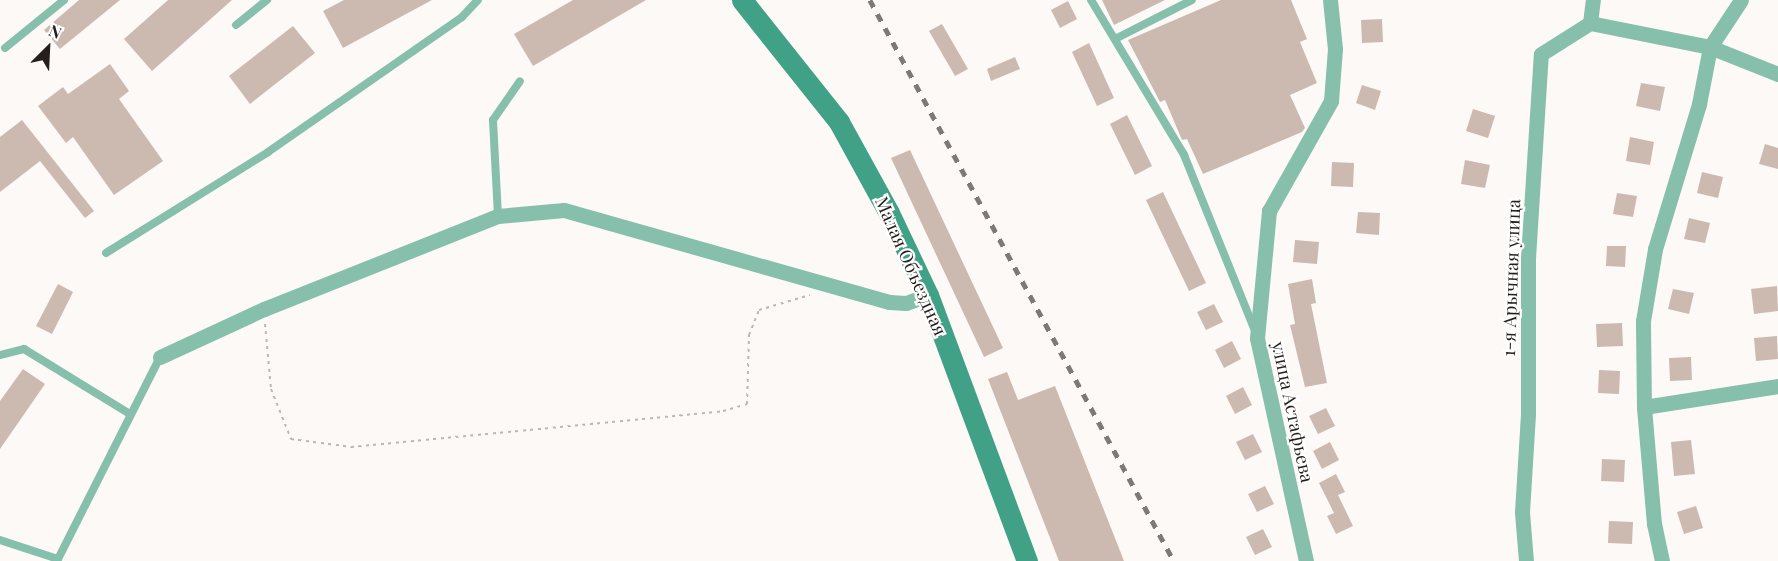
<!DOCTYPE html>
<html>
<head>
<meta charset="utf-8">
<style>
  body { margin:0 }
  #map { position:relative; width:1778px; height:561px; overflow:hidden; background:#fdf9f7; font-family:"Playfair Display",serif }
  div>[style] { position:absolute }
  [style*='--x'] { left:calc(var(--x)*1px); top:calc(var(--y)*1px); width:calc(var(--w)*1px); rotate:calc(var(--a)*1deg) }
  .building>* { inset:0; background:#ccbab0 }
  .path>* { height:2px; margin-top:-1px; transform-origin:0; background:repeating-linear-gradient(90deg,#bbb7b4 0 3px,transparent 0 7.5px) }
  .service>* { height:8px; margin:-4px; padding:0 4px; transform-origin:4px; border-radius:4px; background:#86bfac }
  .minor>* { height:15px; margin:-7.5px; padding:0 7.5px; transform-origin:7.5px; border-radius:7.5px; background:#86bfac }
  .secondary>* { height:21px; margin:-10.5px; padding:0 10.5px; transform-origin:10.5px; border-radius:10.5px; background:#41a187 }
  .rail>* { height:4.5px; margin-top:-2.25px; transform-origin:0; background:repeating-linear-gradient(90deg,#7e7975 0 8px,transparent 0 16px) }
  span { translate:-50% -50%; white-space:nowrap; text-align:center; line-height:1.15; -webkit-text-stroke:4.5px #fff; paint-order:stroke }
  .street-label { font-size:18px; color:#251e1a }
  .north { position:absolute; left:18px; top:18px; width:60px; height:60px; -webkit-text-stroke:4px #fff; paint-order:stroke; rotate:24deg; font-size:16px; font-weight:700; line-height:24px; text-align:center; color:#251e1a }
  .north::after { content:''; display:block; margin:auto; width:21px; height:27px; background:#251e1a; clip-path:polygon(50% 0,100% 100%,50% 72%,0 100%) }
</style>
</head>
<body>
<div id="map">
  <div class="building">
    <i style="clip-path:polygon(79px 0,120px 0,60px 49px,44px 30px)"></i>
    <i style="clip-path:polygon(168px 0,232px 0,152px 71px,124px 39px)"></i>
    <i style="clip-path:polygon(344px 0,432px 0,343px 48px,323px 11px)"></i>
    <i style="clip-path:polygon(573px 0,646px 0,533px 66px,514px 34px)"></i>
    <i style="clip-path:polygon(1102px 0,1165px 0,1114px 25px)"></i>
    <i style="clip-path:polygon(1221px 0,1291px 0,1307px 39px,1300px 42px,1317px 83px,1290px 95px,1305px 128px,1302px 132px,1203px 174px,1187px 139px,1182px 140px,1165px 100px,1160px 102px,1128px 40px)"></i>
    <i style="clip-path:polygon(1068px 1px,1077px 19px,1060px 28px,1051px 10px)"></i>
    <i style="clip-path:polygon(1382px 19px,1383px 42px,1362px 43px,1361px 20px)"></i>
    <i style="clip-path:polygon(942px 24px,968px 69px,955px 76px,929px 31px)"></i>
    <i style="clip-path:polygon(293px 26px,315px 53px,250px 104px,229px 76px)"></i>
    <i style="clip-path:polygon(1089px 43px,1114px 98px,1097px 106px,1072px 52px)"></i>
    <i style="clip-path:polygon(1015px 57px,1020px 69px,991px 81px,987px 69px)"></i>
    <i style="clip-path:polygon(110px 64px,129px 91px,119px 99px,163px 161px,114px 195px,73px 137px,66px 143px,38px 106px,63px 87px,68px 94px)"></i>
    <i style="clip-path:polygon(1641px 83px,1665px 87px,1660px 111px,1636px 106px)"></i>
    <i style="clip-path:polygon(1362px 85px,1381px 91px,1375px 110px,1356px 103px)"></i>
    <i style="clip-path:polygon(1473px 109px,1495px 116px,1488px 138px,1466px 131px)"></i>
    <i style="clip-path:polygon(1127px 115px,1152px 166px,1135px 175px,1110px 124px)"></i>
    <i style="clip-path:polygon(22px 120px,94px 211px,85px 218px,40px 161px,0 192px,0 137px)"></i>
    <i style="clip-path:polygon(1630px 137px,1654px 142px,1650px 165px,1626px 161px)"></i>
    <i style="clip-path:polygon(1765px 144px,1778px 148px,1778px 169px,1759px 164px)"></i>
    <i style="clip-path:polygon(910px 150px,1003px 348px,984px 357px,891px 158px)"></i>
    <i style="clip-path:polygon(1465px 160px,1490px 165px,1485px 188px,1461px 184px)"></i>
    <i style="clip-path:polygon(1332px 162px,1354px 163px,1353px 187px,1331px 186px)"></i>
    <i style="clip-path:polygon(1702px 172px,1723px 177px,1718px 198px,1697px 193px)"></i>
    <i style="clip-path:polygon(1163px 192px,1206px 283px,1189px 291px,1146px 200px)"></i>
    <i style="clip-path:polygon(1617px 193px,1637px 196px,1633px 217px,1613px 214px)"></i>
    <i style="clip-path:polygon(1358px 212px,1380px 213px,1379px 235px,1356px 233px)"></i>
    <i style="clip-path:polygon(1689px 218px,1710px 223px,1705px 243px,1684px 239px)"></i>
    <i style="clip-path:polygon(1295px 240px,1319px 242px,1317px 264px,1293px 262px)"></i>
    <i style="clip-path:polygon(1607px 246px,1626px 246px,1625px 267px,1606px 266px)"></i>
    <i style="clip-path:polygon(1312px 279px,1316px 303px,1311px 304px,1327px 383px,1305px 387px,1290px 325px,1295px 324px,1288px 284px)"></i>
    <i style="clip-path:polygon(58px 284px,73px 292px,52px 334px,36px 326px)"></i>
    <i style="clip-path:polygon(1777px 286px,1778px 311px,1754px 314px,1751px 289px)"></i>
    <i style="clip-path:polygon(1673px 289px,1694px 293px,1689px 314px,1668px 309px)"></i>
    <i style="clip-path:polygon(1214px 304px,1223px 322px,1206px 330px,1197px 312px)"></i>
    <i style="clip-path:polygon(1622px 323px,1623px 346px,1597px 347px,1596px 324px)"></i>
    <i style="clip-path:polygon(1777px 336px,1778px 359px,1756px 361px,1754px 338px)"></i>
    <i style="clip-path:polygon(1232px 341px,1241px 359px,1224px 368px,1215px 350px)"></i>
    <i style="clip-path:polygon(1691px 357px,1692px 380px,1670px 381px,1669px 358px)"></i>
    <i style="clip-path:polygon(23px 369px,45px 384px,0 449px,0 401px)"></i>
    <i style="clip-path:polygon(1599px 370px,1620px 371px,1619px 394px,1598px 393px)"></i>
    <i style="clip-path:polygon(1007px 372px,1018px 400px,1055px 386px,1124px 561px,1059px 561px,988px 379px)"></i>
    <i style="clip-path:polygon(1243px 387px,1252px 405px,1235px 414px,1226px 396px)"></i>
    <i style="clip-path:polygon(1326px 408px,1335px 426px,1318px 434px,1309px 416px)"></i>
    <i style="clip-path:polygon(1253px 434px,1262px 452px,1245px 460px,1236px 442px)"></i>
    <i style="clip-path:polygon(1691px 440px,1695px 474px,1674px 476px,1671px 442px)"></i>
    <i style="clip-path:polygon(1330px 442px,1339px 460px,1322px 469px,1313px 451px)"></i>
    <i style="clip-path:polygon(1602px 459px,1625px 460px,1624px 482px,1601px 481px)"></i>
    <i style="clip-path:polygon(1336px 474px,1345px 492px,1338px 495px,1353px 526px,1336px 534px,1327px 516px,1334px 513px,1319px 483px)"></i>
    <i style="clip-path:polygon(1265px 486px,1274px 504px,1257px 512px,1248px 494px)"></i>
    <i style="clip-path:polygon(1696px 506px,1703px 528px,1684px 534px,1677px 512px)"></i>
    <i style="clip-path:polygon(1609px 521px,1633px 522px,1632px 544px,1608px 543px)"></i>
    <i style="clip-path:polygon(1263px 529px,1272px 547px,1255px 555px,1246px 537px)"></i>
  </div>
  <div class="path">
    <i style="--x:265;--y:324;--w:65;--a:84.7"></i>
    <i style="--x:271;--y:389;--w:54;--a:68.2"></i>
    <i style="--x:291;--y:439;--w:61;--a:7.6"></i>
    <i style="--x:351;--y:447;--w:374;--a:-5.5"></i>
    <i style="--x:723;--y:411;--w:25;--a:-16"></i>
    <i style="--x:747;--y:404;--w:69;--a:-88.3"></i>
    <i style="--x:749;--y:335;--w:27;--a:-68"></i>
    <i style="--x:759;--y:310;--w:53;--a:-16.4"></i>
  </div>
  <div class="service">
    <i style="--x:1091;--y:0;--w:181;--a:59"></i>
    <i style="--x:1184;--y:155;--w:190;--a:68"></i>
    <i style="--x:236;--y:25;--w:40;--a:-39"></i>
    <i style="--x:1115;--y:39;--w:86;--a:-26.9"></i>
    <i style="--x:5;--y:48;--w:76;--a:-39.1"></i>
    <i style="--x:498;--y:216;--w:96;--a:-93"></i>
    <i style="--x:493;--y:120;--w:47;--a:-55.3"></i>
    <i style="--x:106;--y:253;--w:191;--a:-31.9"></i>
    <i style="--x:268;--y:152;--w:236;--a:-34.8"></i>
    <i style="--x:462;--y:17;--w:23;--a:-47"></i>
    <i style="--x:0;--y:355;--w:25;--a:-14"></i>
    <i style="--x:24;--y:349;--w:124;--a:31.5"></i>
    <i style="--x:0;--y:540;--w:61;--a:18.1"></i>
    <i style="--x:57;--y:561;--w:229;--a:-63.2"></i>
  </div>
  <div class="minor">
    <i style="--x:1590;--y:23;--w:23;--a:-83"></i>
    <i style="--x:160;--y:357;--w:115;--a:-24.8"></i>
    <i style="--x:264;--y:309;--w:252;--a:-21.7"></i>
    <i style="--x:498;--y:216;--w:66;--a:-5.2"></i>
    <i style="--x:564;--y:210;--w:338;--a:15.8"></i>
    <i style="--x:889;--y:302;--w:17;--a:3"></i>
    <i style="--x:906;--y:303;--w:23;--a:-20"></i>
    <i style="--x:1644;--y:407;--w:136;--a:-8.9"></i>
    <i style="--x:1306;--y:561;--w:228;--a:-102.4"></i>
    <i style="--x:1257;--y:338;--w:128;--a:-84.6"></i>
    <i style="--x:1269;--y:211;--w:126;--a:-60.6"></i>
    <i style="--x:1331;--y:101;--w:52;--a:-85.6"></i>
    <i style="--x:1335;--y:49;--w:49;--a:-95.8"></i>
    <i style="--x:1526;--y:561;--w:49;--a:-94.7"></i>
    <i style="--x:1522;--y:512;--w:98;--a:-86.5"></i>
    <i style="--x:1528;--y:414;--w:156;--a:-90"></i>
    <i style="--x:1528;--y:258;--w:204;--a:-86.4"></i>
    <i style="--x:1541;--y:54;--w:58;--a:-32.3"></i>
    <i style="--x:1590;--y:23;--w:122;--a:11.3"></i>
    <i style="--x:1710;--y:47;--w:73;--a:21.7"></i>
    <i style="--x:1662;--y:561;--w:38;--a:-102"></i>
    <i style="--x:1654;--y:524;--w:117;--a:-94.9"></i>
    <i style="--x:1644;--y:407;--w:86;--a:-90.7"></i>
    <i style="--x:1643;--y:321;--w:73;--a:-80.5"></i>
    <i style="--x:1655;--y:249;--w:152;--a:-73.1"></i>
    <i style="--x:1699;--y:104;--w:58;--a:-79.1"></i>
    <i style="--x:1710;--y:47;--w:56;--a:-56.6"></i>
  </div>
  <div class="secondary">
    <i style="--x:742;--y:0;--w:156;--a:51.5"></i>
    <i style="--x:839;--y:122;--w:104;--a:61.2"></i>
    <i style="--x:889;--y:213;--w:91;--a:64.6"></i>
    <i style="--x:928;--y:295;--w:284;--a:69.6"></i>
  </div>
  <div class="rail">
    <i style="--x:870;--y:0;--w:638;--a:61.55"></i>
  </div>
  <div class="street-label">
    <span style="left:911px;top:266px;rotate:66deg">Малая Объездная</span>
    <span style="left:1511px;top:278px;rotate:-88deg">1-я Арычная улица</span>
    <span style="left:1293px;top:412px;rotate:78deg">улица Астафьева</span>
  </div>
  <div class="north">N</div>
</div>
</body>
</html>
